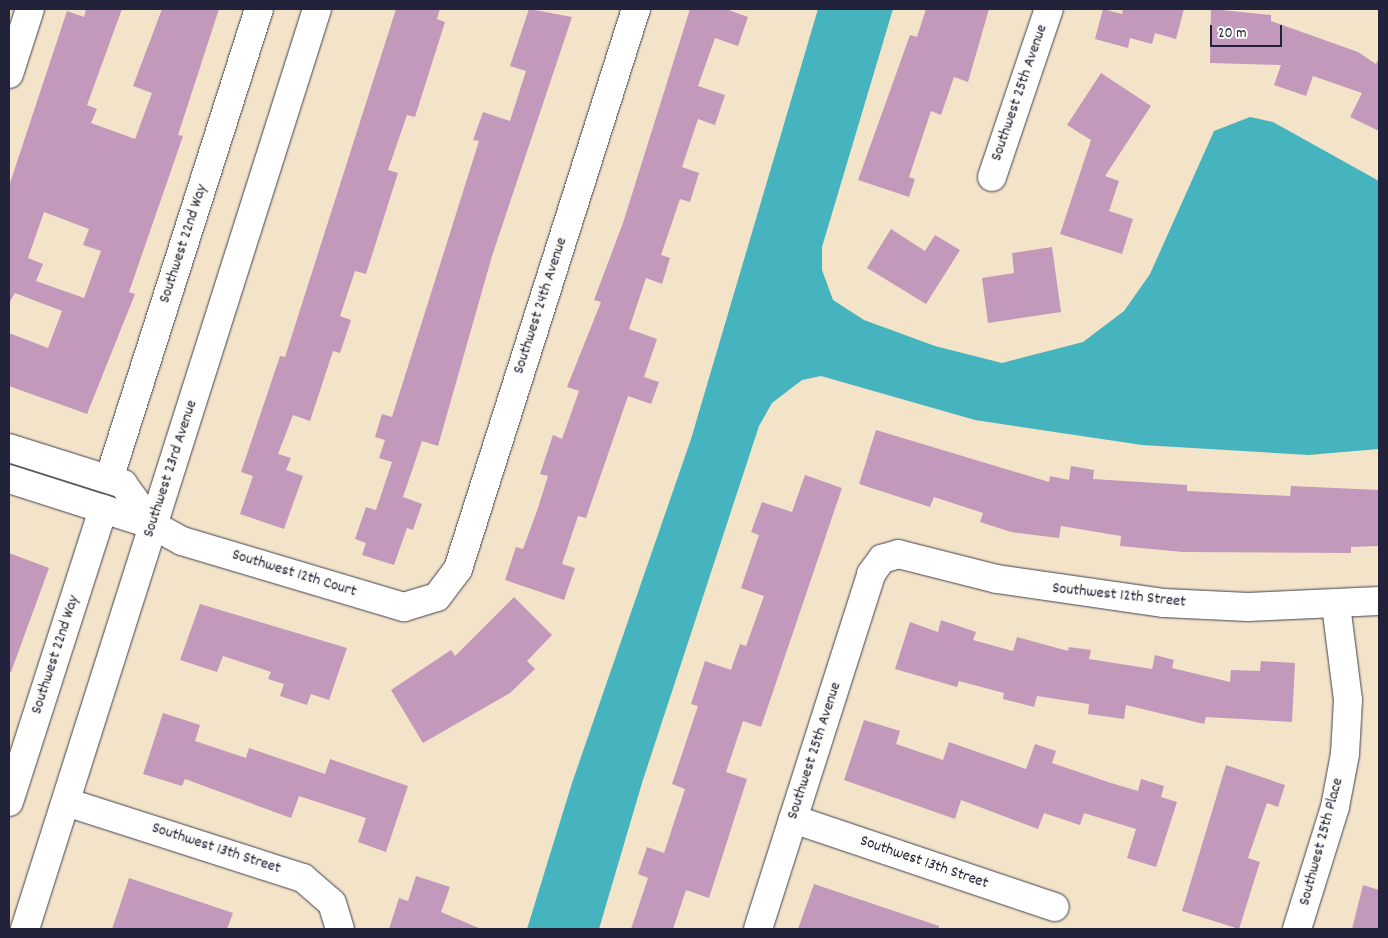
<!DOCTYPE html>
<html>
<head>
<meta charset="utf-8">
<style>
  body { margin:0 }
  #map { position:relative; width:1388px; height:938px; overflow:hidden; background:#f3e4c9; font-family:Dekko,sans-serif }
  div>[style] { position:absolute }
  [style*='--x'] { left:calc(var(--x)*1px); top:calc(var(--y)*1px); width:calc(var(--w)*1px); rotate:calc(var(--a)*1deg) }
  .water>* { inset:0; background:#45b4be }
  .building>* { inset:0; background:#c298bb }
  .roads { filter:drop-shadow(0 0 1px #413f50) drop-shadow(0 0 1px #413f50) }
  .minor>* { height:28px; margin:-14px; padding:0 14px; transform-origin:14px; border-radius:14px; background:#fff }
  span { translate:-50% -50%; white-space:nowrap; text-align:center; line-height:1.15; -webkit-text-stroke:4px #fdfcf7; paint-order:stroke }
  .street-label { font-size:16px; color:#22223b }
  .frame { position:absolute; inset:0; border:10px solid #22223b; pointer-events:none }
  .scale { position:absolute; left:1210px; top:25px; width:72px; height:22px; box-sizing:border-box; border:2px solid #22223b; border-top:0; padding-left:6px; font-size:15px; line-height:18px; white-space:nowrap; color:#22223b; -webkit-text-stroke:4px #fdfcf7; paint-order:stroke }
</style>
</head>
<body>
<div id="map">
  <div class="water">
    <i style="clip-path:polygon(818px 9px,893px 9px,822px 247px,822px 270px,833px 300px,864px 320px,935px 346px,1002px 363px,1083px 342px,1124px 311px,1150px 274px,1214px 131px,1250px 117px,1273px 122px,1379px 181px,1379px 449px,1308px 455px,1142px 445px,975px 420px,821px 376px,802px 380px,772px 403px,759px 426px,642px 783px,599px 929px,527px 929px,572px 783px,691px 439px)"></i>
  </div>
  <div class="building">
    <i style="clip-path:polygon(evenodd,86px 9px,122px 9px,87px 105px,97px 109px,91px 123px,135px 139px,152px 93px,133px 86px,162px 9px,219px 9px,178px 135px,183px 136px,129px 292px,135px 294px,87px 414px,9px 386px,9px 333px,48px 348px,62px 311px,15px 293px,9px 303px,9px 186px,67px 11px,84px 17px,86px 9px,44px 212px,89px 229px,83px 245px,101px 251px,84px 298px,36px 281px,43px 264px,28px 258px,44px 212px)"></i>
    <i style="clip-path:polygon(396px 9px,440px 9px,437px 19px,445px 22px,415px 117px,407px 115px,388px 170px,398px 173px,366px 274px,355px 271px,340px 316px,351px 320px,340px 353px,333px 351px,310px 421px,293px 415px,278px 454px,291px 458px,286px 470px,303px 476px,284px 529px,240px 514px,253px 476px,241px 472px,280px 356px,285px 357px)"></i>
    <i style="clip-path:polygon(529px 9px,572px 17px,492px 256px,438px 446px,422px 441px,403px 497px,422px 504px,413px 530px,407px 528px,394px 565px,362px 555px,366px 543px,355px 539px,366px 507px,376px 510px,392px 462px,379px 458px,385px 440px,375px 437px,382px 414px,392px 417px,479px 141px,473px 140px,483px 112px,510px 121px,526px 71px,510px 66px)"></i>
    <i style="clip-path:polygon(690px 9px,726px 9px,748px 17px,738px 46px,715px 38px,698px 86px,725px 95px,715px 125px,698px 119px,682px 167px,699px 173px,690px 202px,680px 199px,661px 255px,670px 258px,662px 284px,646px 278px,629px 329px,657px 339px,644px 377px,659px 382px,651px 404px,628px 396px,586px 518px,578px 516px,562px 564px,575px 568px,564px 600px,505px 580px,516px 547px,523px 549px,537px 511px,548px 476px,540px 474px,553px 435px,562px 439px,579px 391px,567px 387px,601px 302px,594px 300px,623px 223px)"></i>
    <i style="clip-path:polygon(926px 9px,989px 9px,968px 82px,954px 77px,941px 115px,931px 111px,909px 177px,915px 179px,909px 197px,858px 180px,910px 35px,917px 37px)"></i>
    <i style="clip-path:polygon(1103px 9px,1122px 14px,1123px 9px,1184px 9px,1176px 39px,1155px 33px,1152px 44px,1130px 38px,1128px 48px,1095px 39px)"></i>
    <i style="clip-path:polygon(1211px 9px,1271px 15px,1271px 21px,1358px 52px,1376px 64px,1379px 58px,1379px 131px,1350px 117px,1362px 93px,1313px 76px,1306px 96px,1274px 85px,1281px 65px,1210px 63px)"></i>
    <i style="clip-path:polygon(1101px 73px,1151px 106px,1105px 176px,1119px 181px,1109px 211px,1133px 219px,1122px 254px,1060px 234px,1091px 140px,1067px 125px)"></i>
    <i style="clip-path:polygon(891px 229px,925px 251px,935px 235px,960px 250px,926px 304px,867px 268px)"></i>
    <i style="clip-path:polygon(1052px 247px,1061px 312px,988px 323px,982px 278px,1014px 273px,1012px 253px)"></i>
    <i style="clip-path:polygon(876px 430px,1049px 482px,1050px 476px,1069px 480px,1071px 466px,1094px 470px,1093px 479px,1187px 485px,1187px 491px,1290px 496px,1291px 486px,1379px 490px,1379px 546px,1351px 547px,1351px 553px,1183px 552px,1120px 546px,1121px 536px,1061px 526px,1059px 538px,1011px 532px,980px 522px,983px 513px,934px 497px,930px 507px,859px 484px)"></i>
    <i style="clip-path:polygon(805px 475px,842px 488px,761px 727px,743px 721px,726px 772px,747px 779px,709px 898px,686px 890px,673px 929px,631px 929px,648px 878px,638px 874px,647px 847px,664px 853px,685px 789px,672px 784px,698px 706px,691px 704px,705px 661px,731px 670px,740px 644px,746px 646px,764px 596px,741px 588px,759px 535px,751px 532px,762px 502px,792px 512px)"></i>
    <i style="clip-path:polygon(9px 553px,49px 568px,11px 672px,9px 672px)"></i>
    <i style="clip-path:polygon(514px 597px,552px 635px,527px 661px,535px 669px,510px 693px,423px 743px,391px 690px,451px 650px,455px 656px)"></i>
    <i style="clip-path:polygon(200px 604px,347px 648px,329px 700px,311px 694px,307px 705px,280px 696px,284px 684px,268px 679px,271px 672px,223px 656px,217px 672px,180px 660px)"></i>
    <i style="clip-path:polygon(941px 620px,976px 632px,973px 640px,1013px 651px,1017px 637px,1068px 651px,1069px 647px,1091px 650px,1089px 659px,1152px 669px,1155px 655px,1174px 660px,1172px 668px,1230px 682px,1231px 670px,1260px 671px,1261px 661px,1295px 663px,1292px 722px,1206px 717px,1204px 724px,1126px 705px,1124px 719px,1088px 714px,1089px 704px,1037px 696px,1034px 707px,1003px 699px,1004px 693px,959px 681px,957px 687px,895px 669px,910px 622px,938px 632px)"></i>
    <i style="clip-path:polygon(163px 713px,200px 725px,195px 741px,246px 758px,249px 748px,325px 774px,330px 759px,408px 786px,386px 852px,358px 842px,366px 818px,299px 796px,291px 818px,185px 779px,182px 786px,143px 774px)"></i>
    <i style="clip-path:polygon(864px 720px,900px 731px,896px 744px,943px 760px,949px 742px,1026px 769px,1035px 744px,1056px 751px,1052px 763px,1111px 783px,1138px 791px,1141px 779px,1164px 786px,1161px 797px,1177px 802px,1156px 867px,1127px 858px,1136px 829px,1084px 813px,1080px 825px,1044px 813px,1038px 829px,961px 800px,955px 819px,844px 780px)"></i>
    <i style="clip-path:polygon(1226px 765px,1285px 785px,1278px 807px,1267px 803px,1248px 858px,1260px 862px,1239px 929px,1182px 911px)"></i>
    <i style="clip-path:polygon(416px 876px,450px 887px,441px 912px,481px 929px,389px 929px,399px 898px,408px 901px)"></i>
    <i style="clip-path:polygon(129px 878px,233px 913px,227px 929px,112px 929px)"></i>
    <i style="clip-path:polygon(814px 884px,939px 926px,939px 929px,798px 929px)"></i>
    <i style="clip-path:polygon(1363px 885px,1379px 890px,1379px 929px,1352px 929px)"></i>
  </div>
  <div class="roads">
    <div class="minor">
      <i style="--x:9;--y:74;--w:68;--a:-72.1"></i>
      <i style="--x:992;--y:177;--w:177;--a:-71.3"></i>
      <i style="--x:9;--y:448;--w:120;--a:17.5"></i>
      <i style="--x:123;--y:484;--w:51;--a:53.8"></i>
      <i style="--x:9;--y:479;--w:151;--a:17.7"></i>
      <i style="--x:153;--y:525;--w:33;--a:29"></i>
      <i style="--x:182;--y:541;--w:232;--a:16.6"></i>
      <i style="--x:404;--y:607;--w:34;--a:-17"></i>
      <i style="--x:437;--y:597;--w:35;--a:-53"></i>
      <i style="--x:458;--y:569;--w:588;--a:-72.37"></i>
      <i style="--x:109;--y:479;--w:493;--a:-72.3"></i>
      <i style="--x:9;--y:802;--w:308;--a:-72.2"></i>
      <i style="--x:66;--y:802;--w:249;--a:17.8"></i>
      <i style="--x:303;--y:878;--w:38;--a:41"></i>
      <i style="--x:332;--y:903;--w:27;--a:73"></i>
      <i style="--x:793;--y:819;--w:276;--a:18.6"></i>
      <i style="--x:25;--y:929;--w:965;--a:-72.39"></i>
      <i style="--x:758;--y:929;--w:373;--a:-72.3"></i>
      <i style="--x:871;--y:574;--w:19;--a:-54"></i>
      <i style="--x:882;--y:559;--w:17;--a:-17"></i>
      <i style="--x:898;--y:554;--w:102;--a:14.2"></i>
      <i style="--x:997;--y:579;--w:169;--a:8.2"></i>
      <i style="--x:1164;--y:603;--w:84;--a:2.7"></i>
      <i style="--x:1248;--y:607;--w:131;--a:-2.6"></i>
      <i style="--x:1297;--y:929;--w:128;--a:-72.7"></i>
      <i style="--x:1335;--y:807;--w:54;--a:-79.3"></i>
      <i style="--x:1345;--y:754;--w:54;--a:-86.8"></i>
      <i style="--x:1348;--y:700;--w:96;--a:-97.2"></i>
    </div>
  </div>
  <div class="street-label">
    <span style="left:1020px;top:93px;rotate:-71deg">Southwest 25th Avenue</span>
    <span style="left:184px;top:244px;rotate:-72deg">Southwest 22nd Way</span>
    <span style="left:541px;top:306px;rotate:-72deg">Southwest 24th Avenue</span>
    <span style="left:171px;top:469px;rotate:-72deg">Southwest 23rd Avenue</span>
    <span style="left:294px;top:574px;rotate:17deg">Southwest 12th Court</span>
    <span style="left:1119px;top:596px;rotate:6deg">Southwest 12th Street</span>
    <span style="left:56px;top:655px;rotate:-72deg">Southwest 22nd Way</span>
    <span style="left:815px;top:751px;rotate:-72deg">Southwest 25th Avenue</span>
    <span style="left:1322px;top:842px;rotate:-75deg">Southwest 25th Place</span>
    <span style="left:216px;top:849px;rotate:18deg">Southwest 13th Street</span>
    <span style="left:924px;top:863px;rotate:19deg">Southwest 13th Street</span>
  </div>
  <div class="frame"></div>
  <div class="scale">20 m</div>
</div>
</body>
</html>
